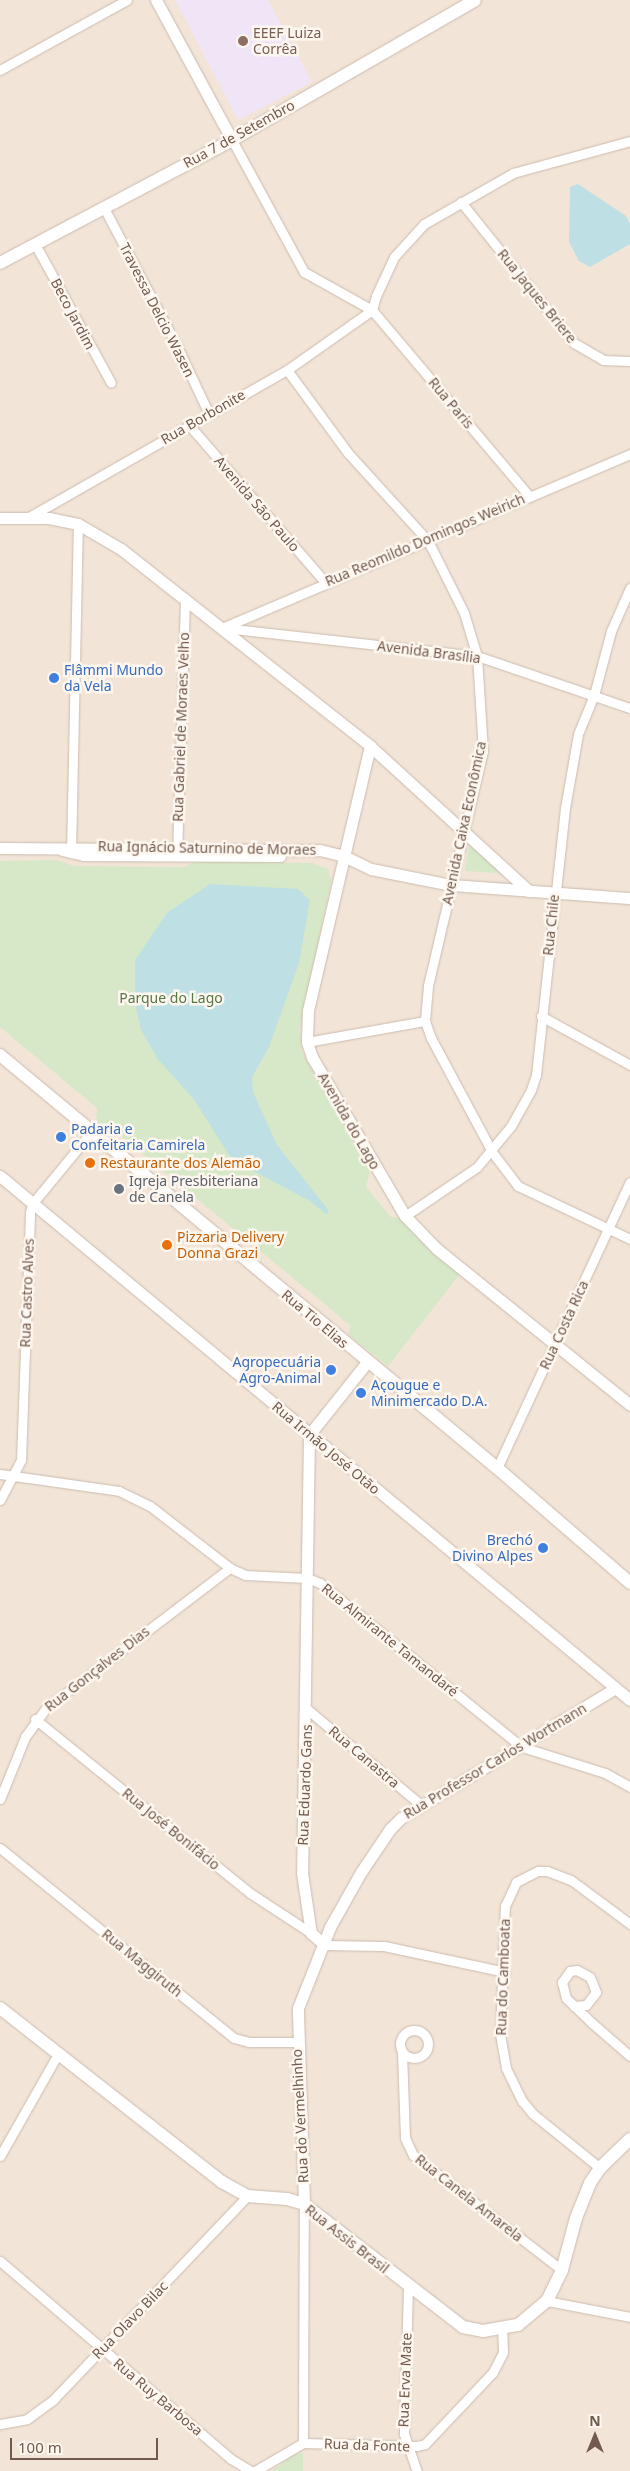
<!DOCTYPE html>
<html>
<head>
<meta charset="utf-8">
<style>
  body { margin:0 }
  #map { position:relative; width:630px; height:2471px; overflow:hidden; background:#fbf3e8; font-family:"Noto Sans",sans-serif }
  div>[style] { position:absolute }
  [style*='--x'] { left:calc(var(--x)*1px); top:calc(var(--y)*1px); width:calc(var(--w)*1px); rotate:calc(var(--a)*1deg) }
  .residential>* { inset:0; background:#f2e5d7 }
  .education>* { inset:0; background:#f0e5f7 }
  .green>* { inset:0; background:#d6e8c7 }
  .water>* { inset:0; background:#bedfe3 }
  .roads { filter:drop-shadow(0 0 1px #ccbbaf) drop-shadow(0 0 1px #ccbbaf) }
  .minor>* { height:9px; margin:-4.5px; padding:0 4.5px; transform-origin:4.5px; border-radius:4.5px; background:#fff }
  .minor>.ring { margin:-4.5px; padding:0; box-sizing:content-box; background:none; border:9px solid #fff; border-radius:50% }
  .tertiary>* { height:11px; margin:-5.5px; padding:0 5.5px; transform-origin:5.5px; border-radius:5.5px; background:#fff }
  .secondary>* { height:12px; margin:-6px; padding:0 6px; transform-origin:6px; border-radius:6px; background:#fff }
  .dots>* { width:14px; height:14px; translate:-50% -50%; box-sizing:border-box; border:2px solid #fef7ef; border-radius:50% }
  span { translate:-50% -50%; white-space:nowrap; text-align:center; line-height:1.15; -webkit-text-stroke:5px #fef7ef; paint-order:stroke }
  .education-label { font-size:14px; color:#785e54 }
  .left { translate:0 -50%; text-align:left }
  .street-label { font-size:14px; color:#735a4e }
  .shop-label { font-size:14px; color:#366cbe }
  .right { translate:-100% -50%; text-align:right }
  .park-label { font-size:14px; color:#577847 }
  .food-label { font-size:14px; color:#c56008 }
  .worship-label { font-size:14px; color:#5b616d }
  .north { position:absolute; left:570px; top:2411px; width:50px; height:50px; -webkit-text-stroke:4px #fef7ef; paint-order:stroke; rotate:0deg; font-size:14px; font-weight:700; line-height:20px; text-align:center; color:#735a4e }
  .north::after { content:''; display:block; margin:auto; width:18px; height:22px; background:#735a4e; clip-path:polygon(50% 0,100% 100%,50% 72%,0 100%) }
  .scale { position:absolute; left:10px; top:2438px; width:148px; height:22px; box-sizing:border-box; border:2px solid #735a4e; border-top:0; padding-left:6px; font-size:15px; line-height:18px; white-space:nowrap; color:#735a4e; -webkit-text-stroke:4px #fef7ef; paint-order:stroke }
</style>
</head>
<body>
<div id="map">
  <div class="residential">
    <i style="clip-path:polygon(0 0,630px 0,630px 2471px,0 2471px)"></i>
  </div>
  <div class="education">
    <i style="clip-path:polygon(175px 0,268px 0,312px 82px,238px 120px)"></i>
  </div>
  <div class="green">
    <i style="clip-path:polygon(470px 841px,510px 874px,465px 871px)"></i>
    <i style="clip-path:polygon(57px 860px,74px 866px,184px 867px,197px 861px,312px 863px,328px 869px,331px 881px,300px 1029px,302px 1052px,370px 1172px,366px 1187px,391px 1217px,400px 1218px,433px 1253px,460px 1274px,388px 1366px,349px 1335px,350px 1325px,115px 1131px,111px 1138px,96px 1124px,97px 1108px,0 1027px,0 861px)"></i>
    <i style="clip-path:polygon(303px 2453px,303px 2471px,272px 2471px,293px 2455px)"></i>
  </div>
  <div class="water">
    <i style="clip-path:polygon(578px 184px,626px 216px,630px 224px,630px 244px,590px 267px,579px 261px,569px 242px,570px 187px)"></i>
    <i style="clip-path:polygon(210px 884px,298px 889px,310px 900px,299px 963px,269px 1047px,252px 1077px,253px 1092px,277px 1145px,325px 1206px,329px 1212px,326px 1214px,310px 1201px,242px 1165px,229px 1155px,193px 1098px,157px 1058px,141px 1030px,135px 1002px,135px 960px,167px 913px)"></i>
  </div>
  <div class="roads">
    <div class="minor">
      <i style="--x:0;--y:70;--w:145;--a:-28.9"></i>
      <i style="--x:232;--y:140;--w:150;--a:61.4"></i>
      <i style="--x:304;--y:272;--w:78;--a:29.2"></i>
      <i style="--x:372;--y:310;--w:243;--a:49.8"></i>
      <i style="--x:461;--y:202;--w:181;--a:51.3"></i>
      <i style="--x:574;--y:343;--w:34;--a:30"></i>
      <i style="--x:603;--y:360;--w:27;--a:2"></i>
      <i style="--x:104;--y:208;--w:154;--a:62.1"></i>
      <i style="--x:176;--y:344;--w:77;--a:64.8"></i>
      <i style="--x:35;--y:244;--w:158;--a:61.3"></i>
      <i style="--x:372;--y:310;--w:15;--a:-74"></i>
      <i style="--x:376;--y:296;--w:43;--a:-65.2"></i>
      <i style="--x:394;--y:257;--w:45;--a:-47.7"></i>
      <i style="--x:424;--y:224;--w:103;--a:-29.8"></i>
      <i style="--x:513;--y:173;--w:121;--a:-15.3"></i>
      <i style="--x:287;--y:370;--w:103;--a:53.7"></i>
      <i style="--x:348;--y:453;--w:119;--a:47.7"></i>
      <i style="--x:428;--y:541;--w:80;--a:63.4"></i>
      <i style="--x:464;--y:613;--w:45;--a:73.2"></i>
      <i style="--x:477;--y:656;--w:95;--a:86.4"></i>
      <i style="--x:483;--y:751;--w:241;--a:103.2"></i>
      <i style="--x:428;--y:986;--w:35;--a:95"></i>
      <i style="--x:425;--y:1021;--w:18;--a:71"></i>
      <i style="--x:431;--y:1038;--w:129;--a:61.8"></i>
      <i style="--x:492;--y:1152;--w:43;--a:52.6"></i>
      <i style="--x:518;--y:1186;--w:124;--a:25.3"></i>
      <i style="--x:189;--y:425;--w:208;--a:49.1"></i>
      <i style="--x:29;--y:517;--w:297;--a:-29.7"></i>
      <i style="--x:287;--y:370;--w:104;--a:-35.2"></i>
      <i style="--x:222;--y:628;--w:444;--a:-23.1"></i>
      <i style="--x:224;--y:628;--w:255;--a:6.3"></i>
      <i style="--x:477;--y:656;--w:162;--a:18.8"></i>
      <i style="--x:71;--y:853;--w:329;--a:-88.8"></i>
      <i style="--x:177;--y:855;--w:257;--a:-88.2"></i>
      <i style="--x:541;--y:1016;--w:102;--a:28.8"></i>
      <i style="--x:307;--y:1042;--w:120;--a:-10.1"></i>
      <i style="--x:405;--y:1216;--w:87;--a:-34.2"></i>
      <i style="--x:477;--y:1167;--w:53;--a:-50.3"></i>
      <i style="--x:511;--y:1126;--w:41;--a:-60.9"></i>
      <i style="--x:531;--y:1090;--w:16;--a:-72"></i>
      <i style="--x:536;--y:1075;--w:269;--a:-83.8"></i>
      <i style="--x:565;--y:808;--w:75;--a:-80"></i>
      <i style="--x:578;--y:734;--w:42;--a:-67.7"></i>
      <i style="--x:594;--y:695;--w:66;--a:-75.1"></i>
      <i style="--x:611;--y:631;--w:47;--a:-66.2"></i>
      <i style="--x:497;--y:1468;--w:315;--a:-65.1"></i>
      <i style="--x:0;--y:1474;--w:120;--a:8.1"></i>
      <i style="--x:119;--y:1491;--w:34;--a:26"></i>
      <i style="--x:150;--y:1506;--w:101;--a:37.8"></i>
      <i style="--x:230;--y:1568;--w:17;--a:25"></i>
      <i style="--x:245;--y:1575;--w:62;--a:2.8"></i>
      <i style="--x:307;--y:1578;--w:14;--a:21"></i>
      <i style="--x:320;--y:1583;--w:260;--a:39.1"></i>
      <i style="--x:522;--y:1747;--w:87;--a:17.4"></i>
      <i style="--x:605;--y:1773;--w:29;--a:29"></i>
      <i style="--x:0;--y:1500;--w:45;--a:-62.3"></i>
      <i style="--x:21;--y:1460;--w:248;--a:-87.9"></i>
      <i style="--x:30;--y:1212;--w:9;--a:-72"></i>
      <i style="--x:33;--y:1203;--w:94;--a:-50.6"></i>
      <i style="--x:307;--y:1709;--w:149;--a:40.1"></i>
      <i style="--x:35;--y:1719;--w:277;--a:39"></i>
      <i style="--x:250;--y:1893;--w:73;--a:33.3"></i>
      <i style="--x:0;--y:1799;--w:67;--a:-68"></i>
      <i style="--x:25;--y:1737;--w:36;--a:-54"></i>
      <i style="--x:46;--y:1708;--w:231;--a:-37.3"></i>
      <i style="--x:0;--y:1848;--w:301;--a:39.1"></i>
      <i style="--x:234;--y:2038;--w:16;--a:15"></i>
      <i style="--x:249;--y:2042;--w:48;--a:0"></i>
      <i style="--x:325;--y:1945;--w:59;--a:1"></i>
      <i style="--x:384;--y:1946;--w:124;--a:12.1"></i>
      <i style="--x:574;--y:2006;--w:12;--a:-5"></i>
      <i style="--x:586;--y:2005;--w:16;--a:-52"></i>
      <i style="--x:596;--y:1992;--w:16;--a:-112"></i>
      <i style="--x:590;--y:1977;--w:15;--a:-152"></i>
      <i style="--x:577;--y:1970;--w:7;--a:172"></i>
      <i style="--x:570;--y:1971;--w:14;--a:126"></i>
      <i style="--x:562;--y:1982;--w:16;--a:76"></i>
      <i style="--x:566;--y:1998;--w:36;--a:44"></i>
      <i style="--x:592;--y:2023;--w:50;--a:41"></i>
      <i class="ring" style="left:400px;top:2030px;width:19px;height:19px"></i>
      <i style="--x:402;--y:2052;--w:86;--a:88"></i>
      <i style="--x:405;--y:2138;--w:19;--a:65"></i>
      <i style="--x:413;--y:2155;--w:188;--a:37.7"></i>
      <i style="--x:0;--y:2156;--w:117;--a:-60.4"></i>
      <i style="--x:600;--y:2168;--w:86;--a:-141.1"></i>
      <i style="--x:533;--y:2114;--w:17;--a:-130"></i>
      <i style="--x:522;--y:2101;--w:37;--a:-116"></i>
      <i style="--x:506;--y:2068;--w:35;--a:-100"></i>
      <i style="--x:500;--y:2034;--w:128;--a:-87.8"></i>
      <i style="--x:505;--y:1906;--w:26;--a:-65"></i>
      <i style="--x:516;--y:1882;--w:25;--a:-27"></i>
      <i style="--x:538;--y:1871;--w:9;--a:0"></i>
      <i style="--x:547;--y:1871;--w:26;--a:21"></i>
      <i style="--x:571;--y:1880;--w:74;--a:36.7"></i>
      <i style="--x:0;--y:2261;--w:304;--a:40.6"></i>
      <i style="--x:231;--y:2459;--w:23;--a:31"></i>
      <i style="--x:408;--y:2287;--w:147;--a:91.6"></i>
      <i style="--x:404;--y:2434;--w:39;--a:71"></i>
      <i style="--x:547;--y:2301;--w:85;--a:10.9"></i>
      <i style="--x:0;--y:2424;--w:27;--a:-10"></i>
      <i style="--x:27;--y:2419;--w:32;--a:-36"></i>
      <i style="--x:53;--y:2400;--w:282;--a:-46.4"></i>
      <i style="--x:303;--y:2443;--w:239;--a:-89.8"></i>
      <i style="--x:255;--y:2471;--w:56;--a:-30.3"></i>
      <i style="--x:303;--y:2443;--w:114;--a:1.5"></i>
      <i style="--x:417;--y:2446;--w:8;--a:-14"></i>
      <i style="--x:425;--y:2444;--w:99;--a:-46.6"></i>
      <i style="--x:493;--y:2372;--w:22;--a:-63"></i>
      <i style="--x:503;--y:2352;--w:23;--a:-92"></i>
    </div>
    <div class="tertiary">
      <i style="--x:156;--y:0;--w:159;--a:61.5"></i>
      <i style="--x:0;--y:518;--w:49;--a:0"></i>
      <i style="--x:49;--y:518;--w:30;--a:12"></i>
      <i style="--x:78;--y:524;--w:50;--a:30.2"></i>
      <i style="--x:121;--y:549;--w:318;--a:38.3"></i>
      <i style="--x:370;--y:746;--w:215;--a:42.4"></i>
      <i style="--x:370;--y:746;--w:272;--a:103.2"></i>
      <i style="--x:308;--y:1011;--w:31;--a:92"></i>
      <i style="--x:307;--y:1042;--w:16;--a:72"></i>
      <i style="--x:312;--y:1057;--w:184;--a:59.7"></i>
      <i style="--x:405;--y:1216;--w:46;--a:45.9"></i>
      <i style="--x:437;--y:1249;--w:248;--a:38.9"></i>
      <i style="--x:0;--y:848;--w:320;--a:0.4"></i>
      <i style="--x:320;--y:850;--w:25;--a:14"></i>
      <i style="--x:344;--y:856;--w:30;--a:26"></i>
      <i style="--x:371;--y:869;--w:82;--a:11.3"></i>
      <i style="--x:451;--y:885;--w:179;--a:4.2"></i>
      <i style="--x:62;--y:850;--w:22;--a:13"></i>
      <i style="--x:83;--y:855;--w:197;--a:0.3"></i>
      <i style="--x:0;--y:1176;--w:819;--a:39.75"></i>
      <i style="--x:309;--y:1435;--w:438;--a:90.9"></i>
      <i style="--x:302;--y:1873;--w:61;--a:81.5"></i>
      <i style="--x:311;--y:1933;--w:18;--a:41"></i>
      <i style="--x:309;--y:1435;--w:93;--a:-51.5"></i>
      <i style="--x:304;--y:2204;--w:196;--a:-91.8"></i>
      <i style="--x:298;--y:2008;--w:87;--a:-68.4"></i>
      <i style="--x:330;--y:1927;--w:63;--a:-60.6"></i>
      <i style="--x:361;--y:1872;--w:52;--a:-56"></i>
      <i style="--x:390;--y:1829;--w:16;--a:-45"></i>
      <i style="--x:401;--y:1818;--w:249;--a:-31.2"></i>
    </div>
    <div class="secondary">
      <i style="--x:0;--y:263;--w:263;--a:-27.9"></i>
      <i style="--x:232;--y:140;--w:280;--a:-29.9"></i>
      <i style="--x:0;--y:1055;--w:646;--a:39.73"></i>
      <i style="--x:497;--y:1468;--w:176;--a:40.8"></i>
      <i style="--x:0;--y:2008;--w:282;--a:38.1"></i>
      <i style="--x:222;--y:2182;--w:29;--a:29"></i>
      <i style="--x:247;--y:2196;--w:40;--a:4.3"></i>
      <i style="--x:287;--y:2199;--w:18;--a:16"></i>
      <i style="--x:304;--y:2204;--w:201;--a:37.7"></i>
      <i style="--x:463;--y:2327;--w:20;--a:11"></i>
      <i style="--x:483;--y:2331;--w:36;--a:-10"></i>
      <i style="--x:518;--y:2325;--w:38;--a:-40"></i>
      <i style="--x:547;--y:2301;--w:34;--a:-64"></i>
      <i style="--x:562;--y:2270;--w:54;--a:-74.9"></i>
      <i style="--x:576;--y:2218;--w:38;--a:-68"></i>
      <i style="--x:590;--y:2183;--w:18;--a:-56"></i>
      <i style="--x:600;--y:2168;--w:42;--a:-44"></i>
    </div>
  </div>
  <div class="dots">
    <i style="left:243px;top:41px;background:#8d6e63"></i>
    <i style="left:54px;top:678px;background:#3f7fe0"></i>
    <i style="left:61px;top:1137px;background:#3f7fe0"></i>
    <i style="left:90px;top:1163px;background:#e8710a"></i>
    <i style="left:119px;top:1189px;background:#6b7280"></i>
    <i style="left:167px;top:1245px;background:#e8710a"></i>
    <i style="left:331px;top:1370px;background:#3f7fe0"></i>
    <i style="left:361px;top:1393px;background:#3f7fe0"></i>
    <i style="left:543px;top:1548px;background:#3f7fe0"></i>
  </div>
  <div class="education-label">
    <span class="left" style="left:253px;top:41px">EEEF Luiza<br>Corrêa</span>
  </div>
  <div class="street-label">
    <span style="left:239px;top:134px;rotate:-29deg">Rua 7 de Setembro</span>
    <span style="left:537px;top:296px;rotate:51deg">Rua Jaques Briere</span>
    <span style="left:157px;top:310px;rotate:63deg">Travessa Delcio Wasen</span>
    <span style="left:73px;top:314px;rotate:62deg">Beco Jardim</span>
    <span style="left:451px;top:403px;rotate:50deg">Rua Paris</span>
    <span style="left:203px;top:417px;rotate:-30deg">Rua Borbonite</span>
    <span style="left:257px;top:504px;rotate:49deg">Avenida São Paulo</span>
    <span style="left:425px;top:540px;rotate:-23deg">Rua Reomildo Domingos Weirich</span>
    <span style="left:429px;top:652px;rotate:7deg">Avenida Brasília</span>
    <span style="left:181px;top:727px;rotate:-88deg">Rua Gabriel de Moraes Velho</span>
    <span style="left:464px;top:823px;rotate:-78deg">Avenida Caixa Econômica</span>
    <span style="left:207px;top:848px;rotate:1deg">Rua Ignácio Saturnino de Moraes</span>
    <span style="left:551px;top:925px;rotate:-84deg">Rua Chile</span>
    <span style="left:349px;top:1121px;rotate:60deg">Avenida do Lago</span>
    <span style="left:27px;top:1293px;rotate:-88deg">Rua Castro Alves</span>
    <span style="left:315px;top:1319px;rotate:40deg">Rua Tio Elias</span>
    <span style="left:564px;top:1325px;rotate:-65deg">Rua Costa Rica</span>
    <span style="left:326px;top:1448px;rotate:40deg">Rua Irmão José Otão</span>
    <span style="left:390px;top:1640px;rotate:39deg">Rua Almirante Tamandaré</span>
    <span style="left:97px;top:1669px;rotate:-38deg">Rua Gonçalves Dias</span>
    <span style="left:364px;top:1757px;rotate:40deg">Rua Canastra</span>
    <span style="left:495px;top:1761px;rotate:-31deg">Rua Professor Carlos Wortmann</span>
    <span style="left:305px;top:1785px;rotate:-88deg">Rua Eduardo Gans</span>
    <span style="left:171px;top:1829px;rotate:39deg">Rua José Bonifácio</span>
    <span style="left:142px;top:1963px;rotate:39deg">Rua Maggiruth</span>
    <span style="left:503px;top:1977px;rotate:-88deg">Rua do Camboata</span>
    <span style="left:300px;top:2116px;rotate:-93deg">Rua do Vermelhinho</span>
    <span style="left:469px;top:2198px;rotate:38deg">Rua Canela Amarela</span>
    <span style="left:347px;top:2239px;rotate:38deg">Rua Assis Brasil</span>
    <span style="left:130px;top:2320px;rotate:-46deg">Rua Olavo Bilac</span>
    <span style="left:405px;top:2380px;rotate:-88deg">Rua Erva Mate</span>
    <span style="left:158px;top:2397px;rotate:40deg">Rua Ruy Barbosa</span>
    <span style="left:367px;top:2445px;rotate:2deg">Rua da Fonte</span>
  </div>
  <div class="shop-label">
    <span class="left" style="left:64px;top:678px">Flâmmi Mundo<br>da Vela</span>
    <span class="left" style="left:71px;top:1137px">Padaria e<br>Confeitaria Camirela</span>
    <span class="right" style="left:321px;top:1370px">Agropecuária<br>Agro-Animal</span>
    <span class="left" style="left:371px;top:1393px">Açougue e<br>Minimercado D.A.</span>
    <span class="right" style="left:533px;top:1548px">Brechó<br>Divino Alpes</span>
  </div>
  <div class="park-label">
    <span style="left:171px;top:998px">Parque do Lago</span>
  </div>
  <div class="food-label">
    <span class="left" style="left:100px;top:1163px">Restaurante dos Alemão</span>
    <span class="left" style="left:177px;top:1245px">Pizzaria Delivery<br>Donna Grazi</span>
  </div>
  <div class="worship-label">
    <span class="left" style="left:129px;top:1189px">Igreja Presbiteriana<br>de Canela</span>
  </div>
  <div class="north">N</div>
  <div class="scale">100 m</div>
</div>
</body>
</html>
